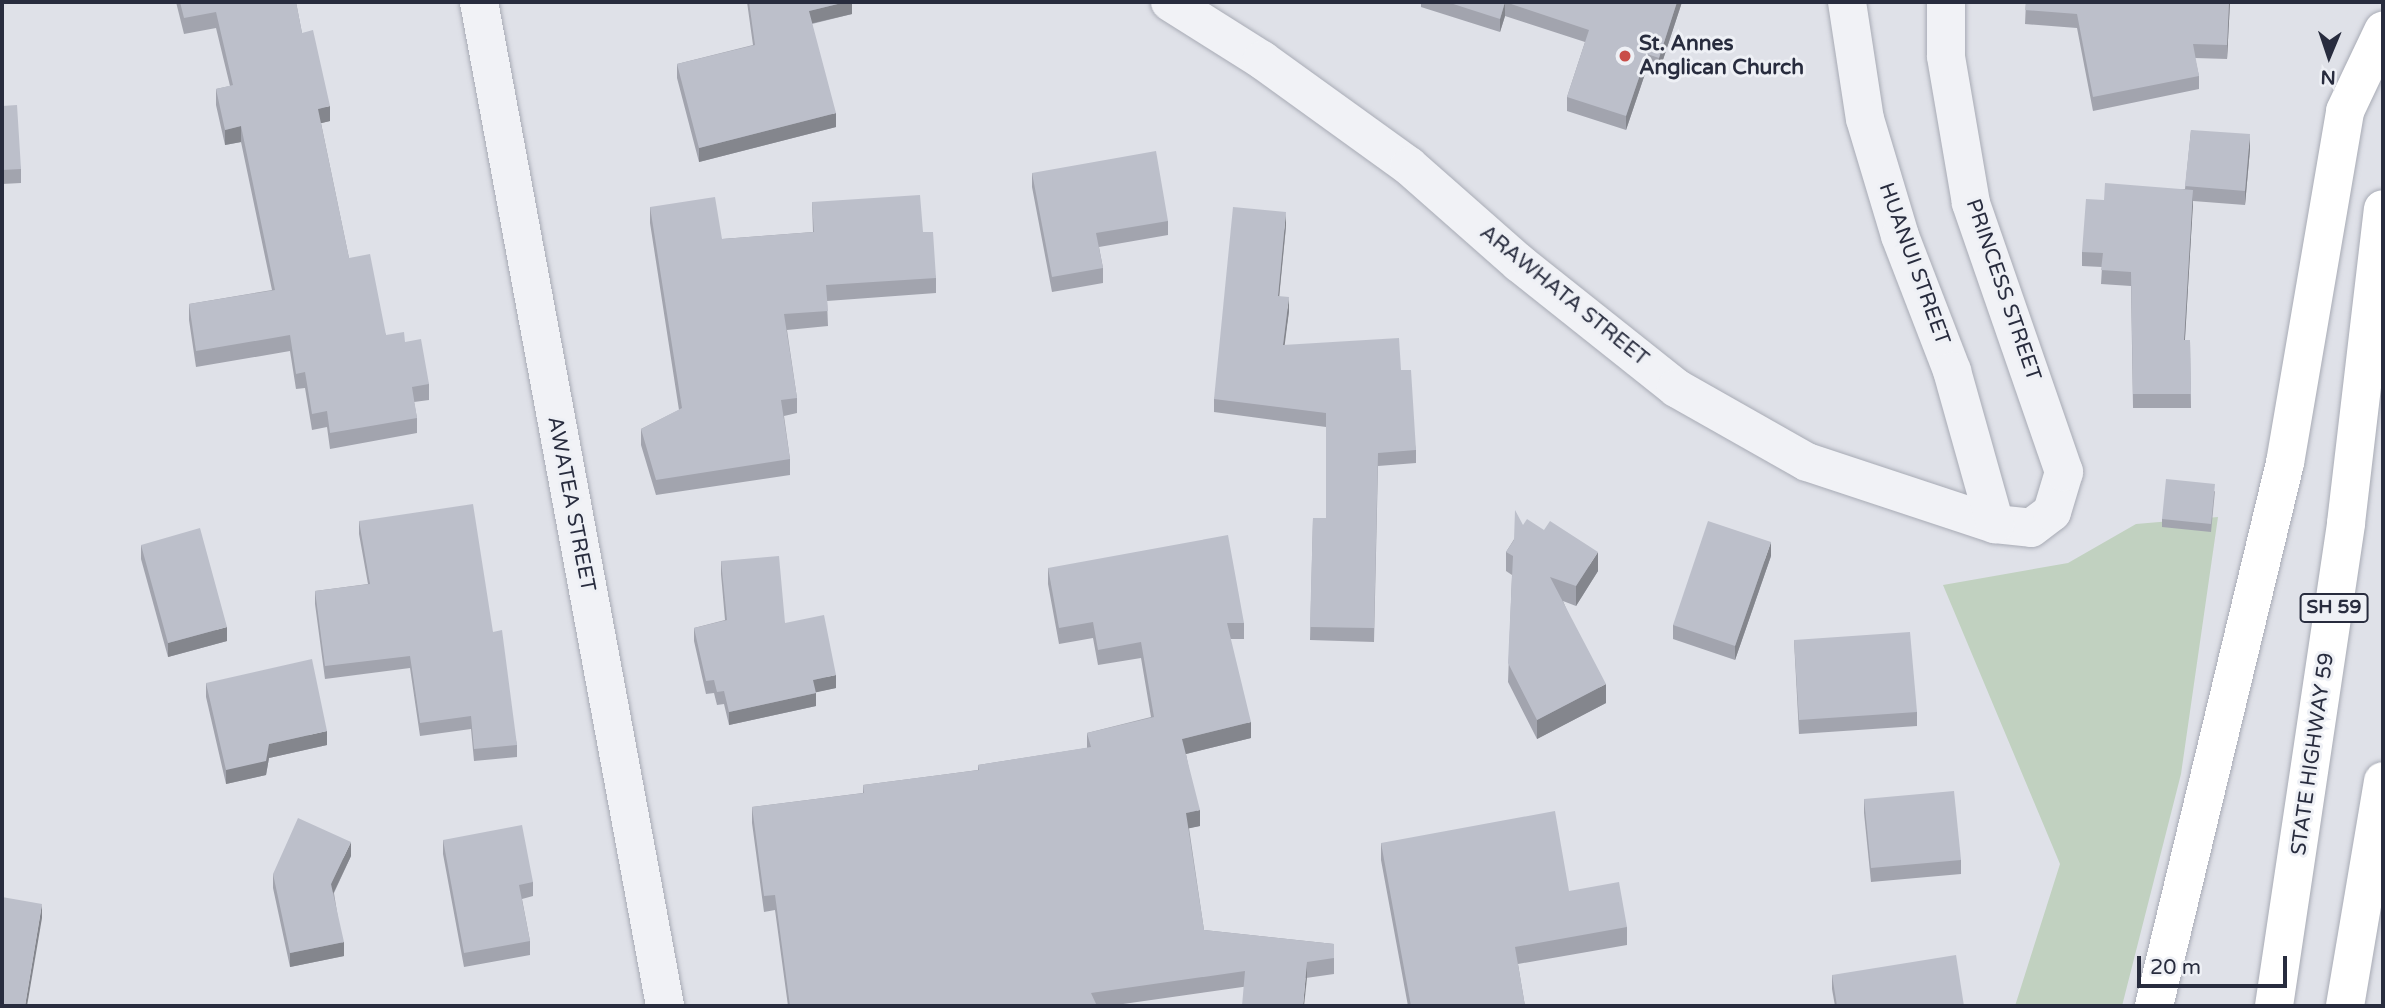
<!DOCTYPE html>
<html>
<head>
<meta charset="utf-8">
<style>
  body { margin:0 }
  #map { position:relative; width:2385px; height:1008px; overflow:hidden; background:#dfe1e8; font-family:"Varela Round",sans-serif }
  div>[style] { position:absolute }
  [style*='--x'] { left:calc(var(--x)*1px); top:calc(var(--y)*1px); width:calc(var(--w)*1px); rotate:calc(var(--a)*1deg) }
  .green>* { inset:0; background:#c1d1c0 }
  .roads { filter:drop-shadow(0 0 2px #a8abb5) drop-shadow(0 0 2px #a8abb5) }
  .minor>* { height:38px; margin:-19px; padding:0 19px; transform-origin:19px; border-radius:19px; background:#f1f2f6 }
  .primary>* { height:38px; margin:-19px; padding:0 19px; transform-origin:19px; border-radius:19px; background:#fff }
  .wall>* { inset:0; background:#a2a4ae }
  .shaded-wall>* { inset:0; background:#84868d }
  .building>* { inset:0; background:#bcbfca }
  .dots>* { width:19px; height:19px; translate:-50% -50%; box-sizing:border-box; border:4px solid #eef0f5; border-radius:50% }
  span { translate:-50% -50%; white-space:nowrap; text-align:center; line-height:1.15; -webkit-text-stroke:6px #eef0f5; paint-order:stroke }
  .shield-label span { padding:2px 5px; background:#eef0f5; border:2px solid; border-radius:5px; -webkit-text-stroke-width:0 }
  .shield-label { font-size:19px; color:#282c3e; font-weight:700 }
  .poi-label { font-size:21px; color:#282c3e; font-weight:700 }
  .left { translate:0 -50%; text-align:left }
  .street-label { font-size:21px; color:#282c3e }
  .frame { position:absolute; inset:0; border:4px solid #282c3e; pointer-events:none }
  .north { position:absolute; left:2294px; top:21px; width:70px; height:70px; -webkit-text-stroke:5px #eef0f5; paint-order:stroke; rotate:182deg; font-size:19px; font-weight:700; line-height:28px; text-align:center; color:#282c3e }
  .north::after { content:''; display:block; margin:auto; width:24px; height:32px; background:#282c3e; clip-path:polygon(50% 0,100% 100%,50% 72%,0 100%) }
  .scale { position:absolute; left:2137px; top:956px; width:150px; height:32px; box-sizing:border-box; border:4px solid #282c3e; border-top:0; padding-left:9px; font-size:21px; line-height:24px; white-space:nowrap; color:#282c3e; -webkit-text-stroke:5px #eef0f5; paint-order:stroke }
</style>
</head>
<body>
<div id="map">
  <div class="green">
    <i style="clip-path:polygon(2218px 517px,2181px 774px,2122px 1006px,2015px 1006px,2060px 864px,1943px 585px,2068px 563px,2136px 524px)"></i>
  </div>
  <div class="roads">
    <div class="minor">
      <i style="--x:479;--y:2;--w:1021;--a:79.5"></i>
      <i style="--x:1170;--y:2;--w:109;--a:32.2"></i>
      <i style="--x:1262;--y:60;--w:181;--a:35.8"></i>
      <i style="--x:1409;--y:166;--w:147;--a:41.4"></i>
      <i style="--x:1519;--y:263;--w:201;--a:38.5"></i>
      <i style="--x:1676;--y:388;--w:150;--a:29.5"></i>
      <i style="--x:1807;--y:462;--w:198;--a:18.3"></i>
      <i style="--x:1995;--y:524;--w:36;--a:6"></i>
      <i style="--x:2031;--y:528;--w:26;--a:-37"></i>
      <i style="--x:2052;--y:512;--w:42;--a:-73.3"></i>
      <i style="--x:2064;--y:472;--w:285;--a:-109.1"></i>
      <i style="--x:1971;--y:203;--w:149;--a:-99.7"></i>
      <i style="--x:1946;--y:56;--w:54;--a:-90"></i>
      <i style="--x:1847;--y:2;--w:118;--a:81.3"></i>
      <i style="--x:1865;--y:119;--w:122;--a:73.3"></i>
      <i style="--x:1900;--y:236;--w:145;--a:68.9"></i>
      <i style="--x:1952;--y:371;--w:159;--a:74.3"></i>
    </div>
    <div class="primary">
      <i style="--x:2154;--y:1006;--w:559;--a:-76.44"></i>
      <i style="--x:2285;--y:463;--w:357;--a:-80.3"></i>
      <i style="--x:2345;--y:111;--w:89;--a:-64.6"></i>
      <i style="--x:2274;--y:1006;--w:488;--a:-81.5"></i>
      <i style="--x:2346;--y:523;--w:316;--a:-83.3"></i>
      <i style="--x:2345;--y:1006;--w:228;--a:-80.4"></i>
    </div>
  </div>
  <div class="wall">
    <i style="clip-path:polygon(176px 2px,296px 2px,302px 33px,330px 121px,321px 123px,349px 258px,386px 335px,405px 342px,429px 384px,429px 400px,414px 402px,417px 418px,417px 433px,330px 449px,327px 427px,312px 430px,305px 388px,296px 389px,290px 351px,196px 367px,189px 320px,189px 304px,272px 290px,241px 142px,225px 145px,216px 105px,216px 89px,230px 86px,216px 28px,184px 34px)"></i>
    <i style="clip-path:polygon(747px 2px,852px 2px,852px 14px,812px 24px,836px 127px,699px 162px,677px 78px,677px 64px,753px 45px)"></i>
    <i style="clip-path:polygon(1421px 2px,1682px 2px,1659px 72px,1647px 68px,1626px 130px,1567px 111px,1567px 97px,1585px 42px,1505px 16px,1500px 32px,1421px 7px)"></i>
    <i style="clip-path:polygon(2026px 2px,2230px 2px,2227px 59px,2195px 58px,2199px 76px,2199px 89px,2093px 111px,2077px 28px,2025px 24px)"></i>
    <i style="clip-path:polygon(2px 106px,21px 169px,21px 183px,2px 184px)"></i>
    <i style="clip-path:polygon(2191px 130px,2250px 149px,2245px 205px,2193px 201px,2185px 340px,2190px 340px,2191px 408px,2133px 408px,2131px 286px,2101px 284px,2102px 267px,2082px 266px,2082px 252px,2104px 200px,2185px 189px)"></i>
    <i style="clip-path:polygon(1032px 173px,1168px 221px,1168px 235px,1099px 247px,1103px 268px,1103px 283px,1052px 292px,1032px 187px)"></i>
    <i style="clip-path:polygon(812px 202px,923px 232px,936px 278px,936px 293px,827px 301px,828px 326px,787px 330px,797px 398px,797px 413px,784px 416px,790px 459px,790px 475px,656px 495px,641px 445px,641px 429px,679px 410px,650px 223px,650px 207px,722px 239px,813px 232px)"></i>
    <i style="clip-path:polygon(1286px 226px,1279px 296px,1289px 311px,1284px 345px,1401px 370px,1416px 450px,1416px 463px,1378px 466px,1374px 642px,1310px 640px,1313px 518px,1326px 518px,1326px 427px,1214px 412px,1214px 399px)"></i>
    <i style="clip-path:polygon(2215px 491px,2211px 532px,2162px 527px,2162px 519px)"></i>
    <i style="clip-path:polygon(359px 521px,493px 632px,517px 745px,517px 757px,474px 761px,471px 729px,420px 736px,410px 668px,325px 679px,315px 604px,315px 591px,368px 584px,359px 534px)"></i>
    <i style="clip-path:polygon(1523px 525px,1598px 571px,1576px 606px,1563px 601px,1606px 703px,1537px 739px,1508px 682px,1512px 575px,1506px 571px,1506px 552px)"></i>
    <i style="clip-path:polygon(141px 545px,227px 641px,168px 657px,141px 559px)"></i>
    <i style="clip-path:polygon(1771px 556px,1735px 660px,1673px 639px,1673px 625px)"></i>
    <i style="clip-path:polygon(721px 561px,785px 623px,836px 688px,816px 692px,816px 706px,729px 725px,724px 704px,717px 705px,714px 693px,706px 694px,694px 641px,694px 628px,725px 620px,721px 574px)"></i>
    <i style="clip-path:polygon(1048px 568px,1244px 623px,1244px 639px,1230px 639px,1251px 738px,1186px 754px,1200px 826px,1189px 828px,1204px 930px,1334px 944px,1334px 974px,1109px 1006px,788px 1006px,775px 910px,764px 912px,752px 823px,752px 807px,863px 793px,863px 785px,978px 770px,978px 765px,1087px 748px,1087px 733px,1151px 717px,1141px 658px,1098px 665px,1093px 638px,1059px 644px,1048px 584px)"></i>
    <i style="clip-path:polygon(1794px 640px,1917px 712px,1917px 726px,1799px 734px)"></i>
    <i style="clip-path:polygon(206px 683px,327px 745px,269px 758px,266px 775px,226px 784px,206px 697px)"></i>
    <i style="clip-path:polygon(1864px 799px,1961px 860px,1961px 874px,1871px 882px,1864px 813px)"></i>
    <i style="clip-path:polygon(443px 840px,533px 882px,533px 896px,522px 899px,530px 941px,530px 955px,464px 967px,443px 854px)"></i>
    <i style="clip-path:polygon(1381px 843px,1569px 891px,1627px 927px,1627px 945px,1518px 964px,1525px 1006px,1408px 1006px,1381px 860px)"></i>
    <i style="clip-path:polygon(351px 856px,334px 893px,344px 956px,290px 967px,273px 888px,273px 874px)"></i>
    <i style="clip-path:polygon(1832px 975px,1964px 1006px,1835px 1006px,1832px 989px)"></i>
  </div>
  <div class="shaded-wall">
    <i style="clip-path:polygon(846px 2px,852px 2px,852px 14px,809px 24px,809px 11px)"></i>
    <i style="clip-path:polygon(1505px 2px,1505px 16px,1500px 32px,1500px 19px)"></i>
    <i style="clip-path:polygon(1677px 2px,1682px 2px,1659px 72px,1659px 58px)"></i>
    <i style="clip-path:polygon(2229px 2px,2230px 2px,2227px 59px,2227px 45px)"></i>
    <i style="clip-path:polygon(1647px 54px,1647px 68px,1626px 130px,1626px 116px)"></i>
    <i style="clip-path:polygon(330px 106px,330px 121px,318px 124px,318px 109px)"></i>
    <i style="clip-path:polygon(836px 113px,836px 127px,699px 162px,699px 148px)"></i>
    <i style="clip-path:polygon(241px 126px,241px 142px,225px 145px,225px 130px)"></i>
    <i style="clip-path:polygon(2250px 134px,2250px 149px,2245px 205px,2245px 191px)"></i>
    <i style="clip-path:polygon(2193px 190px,2193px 204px,2184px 354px,2184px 340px)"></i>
    <i style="clip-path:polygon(1286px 212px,1286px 226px,1278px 309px,1278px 296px)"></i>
    <i style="clip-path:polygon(1289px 297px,1289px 311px,1283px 358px,1283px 345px)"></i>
    <i style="clip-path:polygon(1771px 542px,1771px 556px,1735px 660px,1735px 646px)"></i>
    <i style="clip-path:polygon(1598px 552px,1598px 571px,1576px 606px,1576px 586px)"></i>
    <i style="clip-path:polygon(227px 627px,227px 641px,168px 657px,168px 643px)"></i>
    <i style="clip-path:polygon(836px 675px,836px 688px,813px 693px,813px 680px)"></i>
    <i style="clip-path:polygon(1606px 684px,1606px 703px,1537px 739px,1537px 720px)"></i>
    <i style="clip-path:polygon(816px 693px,816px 706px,729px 725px,729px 712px)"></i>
    <i style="clip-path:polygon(1251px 722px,1251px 738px,1182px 755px,1182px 739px)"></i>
    <i style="clip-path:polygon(327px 731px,327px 745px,269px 758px,266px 775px,226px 784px,226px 770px,269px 744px)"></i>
    <i style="clip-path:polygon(1200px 810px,1200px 826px,1186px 829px,1186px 813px)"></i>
    <i style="clip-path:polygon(351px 842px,351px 856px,331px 898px,331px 884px)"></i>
    <i style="clip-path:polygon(42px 904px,42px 918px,27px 1006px,25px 1006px)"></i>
    <i style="clip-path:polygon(344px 942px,344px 956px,290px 967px,290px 953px)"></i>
    <i style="clip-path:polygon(1307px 962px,1307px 978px,1304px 1006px,1303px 1006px)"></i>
  </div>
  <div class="building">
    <i style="clip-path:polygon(180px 2px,296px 2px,302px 33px,313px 30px,330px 106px,318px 109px,349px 258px,370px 254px,386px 335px,404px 332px,405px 342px,421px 339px,429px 384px,412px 387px,417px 418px,330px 433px,327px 411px,312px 414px,305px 372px,296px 374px,290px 335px,196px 351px,189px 304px,275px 290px,241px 126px,225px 130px,216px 89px,233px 85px,216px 12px,184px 18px)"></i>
    <i style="clip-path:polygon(749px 2px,846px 2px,809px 11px,836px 113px,699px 148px,677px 64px,755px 45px)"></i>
    <i style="clip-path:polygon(1447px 2px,1505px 2px,1500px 19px)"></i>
    <i style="clip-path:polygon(1505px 2px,1677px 2px,1659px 58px,1647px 54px,1626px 116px,1567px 97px,1589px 30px)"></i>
    <i style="clip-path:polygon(2026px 2px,2229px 2px,2227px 45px,2193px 44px,2199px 76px,2093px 97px,2077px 14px,2025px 10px)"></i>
    <i style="clip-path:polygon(17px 105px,21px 169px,2px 170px,2px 106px)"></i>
    <i style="clip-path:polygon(2191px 130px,2250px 134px,2245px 191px,2185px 186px)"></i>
    <i style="clip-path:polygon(1156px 151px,1168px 221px,1096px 233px,1103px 268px,1052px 277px,1032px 173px)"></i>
    <i style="clip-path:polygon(2105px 183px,2193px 190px,2184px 340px,2190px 340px,2191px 394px,2133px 394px,2131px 272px,2101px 270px,2103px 253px,2082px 252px,2086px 199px,2104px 200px)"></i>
    <i style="clip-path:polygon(920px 195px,923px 232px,933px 232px,936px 278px,826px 285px,828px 311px,784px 314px,797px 398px,781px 400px,790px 459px,656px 480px,641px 429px,682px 408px,650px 207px,715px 197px,722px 239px,814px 232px,812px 202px)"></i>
    <i style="clip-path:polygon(1233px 207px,1286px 212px,1278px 296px,1289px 297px,1283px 345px,1399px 338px,1401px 370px,1411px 370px,1416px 450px,1378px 453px,1374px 628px,1310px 627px,1313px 518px,1326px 518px,1326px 413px,1214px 399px)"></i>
    <i style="clip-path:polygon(2166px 479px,2215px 484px,2211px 524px,2162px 519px)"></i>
    <i style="clip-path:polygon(473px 504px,493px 632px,502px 630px,517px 745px,474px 749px,471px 716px,420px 723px,410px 656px,325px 666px,315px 591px,370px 584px,359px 521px)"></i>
    <i style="clip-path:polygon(1515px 510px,1523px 525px,1527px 519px,1544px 530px,1550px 521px,1598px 552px,1576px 586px,1550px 577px,1606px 684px,1537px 720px,1508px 663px,1513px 556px,1506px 552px,1514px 540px)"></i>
    <i style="clip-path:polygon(1708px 521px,1771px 542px,1735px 646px,1673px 625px)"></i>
    <i style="clip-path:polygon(200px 528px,227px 627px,168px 643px,141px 545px)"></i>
    <i style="clip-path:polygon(1228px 535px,1244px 623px,1227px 623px,1251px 722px,1182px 739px,1200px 810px,1186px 813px,1204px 930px,1334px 944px,1334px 958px,1307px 962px,1303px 1006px,1242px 1006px,1245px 971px,1091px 993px,1097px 1006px,790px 1006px,775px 895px,764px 896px,752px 807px,864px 793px,863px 785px,979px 770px,978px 765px,1091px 747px,1087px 733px,1154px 717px,1141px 642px,1098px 650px,1093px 622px,1059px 628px,1048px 568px)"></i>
    <i style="clip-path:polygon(779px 556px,785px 623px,824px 615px,836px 675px,813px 680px,816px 693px,729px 712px,724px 691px,717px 692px,714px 680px,706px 681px,694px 628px,727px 620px,721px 561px)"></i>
    <i style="clip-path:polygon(1910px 632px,1917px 712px,1799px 720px,1794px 640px)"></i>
    <i style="clip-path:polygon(312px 659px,327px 731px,269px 744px,266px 761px,226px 770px,206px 683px)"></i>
    <i style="clip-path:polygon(1954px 791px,1961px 860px,1871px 868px,1864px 799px)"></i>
    <i style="clip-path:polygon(1555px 811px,1569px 891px,1619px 882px,1627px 927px,1515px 947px,1525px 1006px,1411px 1006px,1381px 843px)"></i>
    <i style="clip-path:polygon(298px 818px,351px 842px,331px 884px,344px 942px,290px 953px,273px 874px)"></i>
    <i style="clip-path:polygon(522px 825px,533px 882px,519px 885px,530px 941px,464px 953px,443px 840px)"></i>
    <i style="clip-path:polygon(2px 897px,42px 904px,25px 1006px,2px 1006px)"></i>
    <i style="clip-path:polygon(1956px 955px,1964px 1006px,1837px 1006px,1832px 975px)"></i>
  </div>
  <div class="dots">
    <i style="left:1625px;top:56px;background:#c94d48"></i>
  </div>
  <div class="shield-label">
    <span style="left:2334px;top:608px">SH 59</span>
  </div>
  <div class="poi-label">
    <span class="left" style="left:1639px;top:56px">St. Annes<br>Anglican Church</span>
  </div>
  <div class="street-label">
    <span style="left:1914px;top:264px;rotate:70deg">HUANUI STREET</span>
    <span style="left:2003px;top:290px;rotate:71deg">PRINCESS STREET</span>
    <span style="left:1564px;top:296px;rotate:39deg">ARAWHATA STREET</span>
    <span style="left:571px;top:504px;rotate:79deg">AWATEA STREET</span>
    <span style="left:2313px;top:754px;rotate:-82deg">STATE HIGHWAY 59</span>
  </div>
  <div class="frame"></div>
  <div class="north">N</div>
  <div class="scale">20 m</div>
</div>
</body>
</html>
